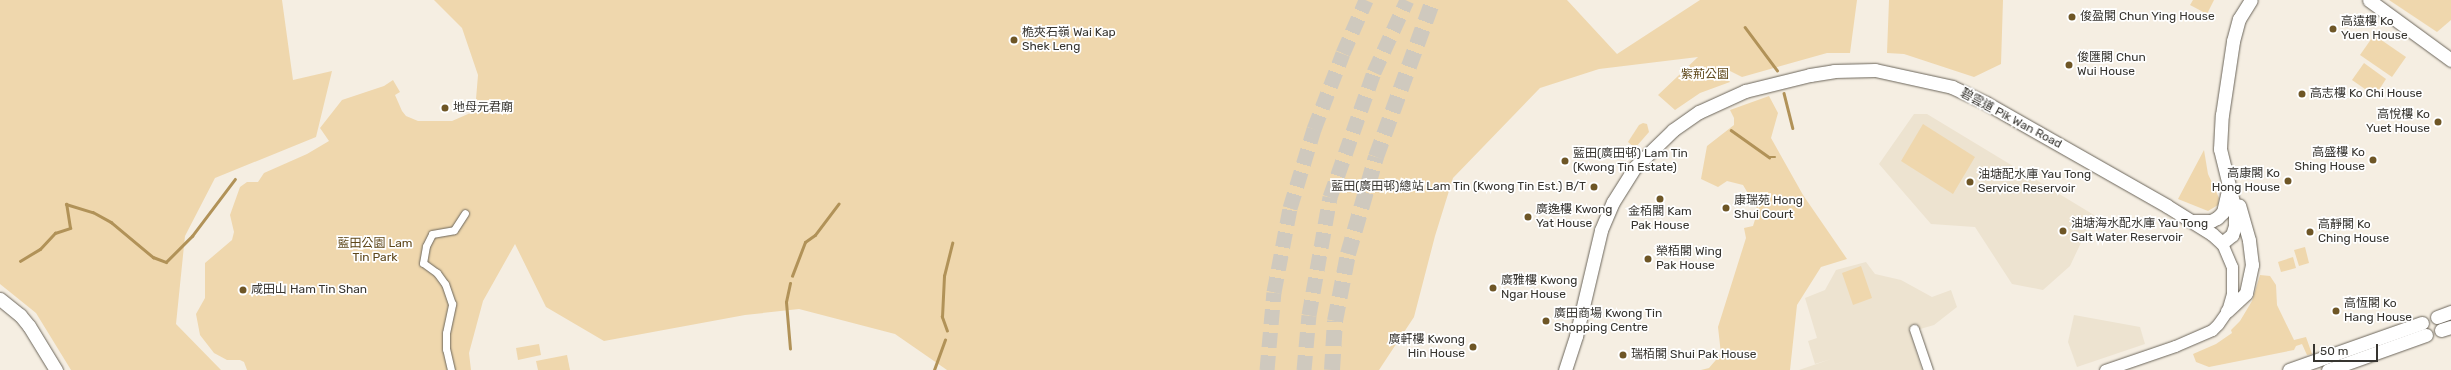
<!DOCTYPE html>
<html>
<head>
<meta charset="utf-8">
<style>
  body { margin:0 }
  #map { position:relative; width:2451px; height:370px; overflow:hidden; background:#f5eee2; font-family:Rubik,"Noto Sans TC",sans-serif }
  div>[style] { position:absolute }
  [style*='--x'] { left:calc(var(--x)*1px); top:calc(var(--y)*1px); width:calc(var(--w)*1px); rotate:calc(var(--a)*1deg) }
  .built>* { inset:0; background:#ede3d0 }
  .green>* { inset:0; background:#efd7ad }
  .stream>* { height:2.5px; margin:-1.25px; padding:0 1.25px; transform-origin:1.25px; border-radius:1.25px; background:#b19258 }
  .trunk-tunnel>* { height:15px; margin-top:-7.5px; transform-origin:0; background:repeating-linear-gradient(90deg,#cfc9be 0 15px,transparent 0 23px) }
  .motorway-tunnel>* { height:16px; margin-top:-8px; transform-origin:0; background:repeating-linear-gradient(90deg,#cfc9be 0 16px,transparent 0 24px) }
  .roads { filter:drop-shadow(0 0 1px #6b655a) drop-shadow(0 0 1px #6b655a) }
  .pedestrian>* { height:7px; margin:-3.5px; padding:0 3.5px; transform-origin:3.5px; border-radius:3.5px; background:#fff }
  .minor>* { height:9px; margin:-4.5px; padding:0 4.5px; transform-origin:4.5px; border-radius:4.5px; background:#fff }
  .tertiary>* { height:11px; margin:-5.5px; padding:0 5.5px; transform-origin:5.5px; border-radius:5.5px; background:#fff }
  .secondary>* { height:13px; margin:-6.5px; padding:0 6.5px; transform-origin:6.5px; border-radius:6.5px; background:#fff }
  .dots>* { width:11px; height:11px; translate:-50% -50%; box-sizing:border-box; border:2px solid #fff; border-radius:50% }
  span { translate:-50% -50%; white-space:nowrap; text-align:center; line-height:1.15; -webkit-text-stroke:3.5px #fff; paint-order:stroke }
  .poi-label { font-size:12px; color:#373530 }
  .left { translate:0 -50%; text-align:left }
  .right { translate:-100% -50%; text-align:right }
  .park-label { font-size:12px; color:#5e471a }
  .street-label { font-size:12px; color:#373530 }
  .scale { position:absolute; left:2313px; top:344px; width:65px; height:18px; box-sizing:border-box; border:2px solid #373530; border-top:0; padding-left:5px; font-size:12px; line-height:14px; white-space:nowrap; color:#373530; -webkit-text-stroke:3px #fff; paint-order:stroke }
</style>
</head>
<body>
<div id="map">
  <div class="built">
    <i style="clip-path:polygon(1914px 114px,1927px 114px,2094px 215px,2070px 266px,2043px 290px,2012px 284px,1975px 227px,1931px 224px,1879px 164px)"></i>
    <i style="clip-path:polygon(1866px 262px,1875px 274px,1901px 280px,1932px 297px,1951px 290px,1957px 307px,1934px 325px,1910px 332px,1922px 370px,1799px 370px,1831px 359px,1815px 364px,1808px 341px,1817px 338px,1805px 298px,1825px 290px,1836px 270px)"></i>
    <i style="clip-path:polygon(2074px 315px,2140px 327px,2145px 344px,2077px 367px,2068px 342px)"></i>
  </div>
  <div class="green">
    <i style="clip-path:polygon(0 0,282px 0,293px 80px,332px 71px,316px 137px,215px 178px,185px 236px,176px 324px,221px 370px,71px 370px,36px 313px,0 284px)"></i>
    <i style="clip-path:polygon(434px 0,1567px 0,1617px 54px,1700px 0,1857px 0,1850px 53px,1827px 53px,1742px 77px,1718px 65px,1730px 82px,1700px 93px,1675px 110px,1658px 95px,1698px 57px,1599px 69px,1540px 88px,1453px 178px,1435px 236px,1414px 317px,1379px 370px,947px 370px,895px 334px,799px 309px,745px 315px,604px 341px,546px 307px,515px 244px,483px 301px,469px 353px,471px 370px,247px 370px,244px 362px,240px 360px,227px 360px,214px 353px,200px 335px,196px 314px,205px 298px,205px 263px,232px 240px,234px 232px,230px 215px,240px 187px,247px 182px,258px 182px,264px 173px,307px 154px,329px 141px,320px 128px,342px 100px,384px 86px,393px 80px,400px 92px,395px 95px,402px 111px,406px 116px,418px 121px,452px 121px,475px 111px,478px 75px,462px 28px)"></i>
    <i style="clip-path:polygon(1889px 0,2003px 0,2001px 64px,1974px 77px,1904px 54px,1887px 53px)"></i>
    <i style="clip-path:polygon(2193px 0,2214px 0,2207px 14px,2190px 5px)"></i>
    <i style="clip-path:polygon(2389px 0,2451px 0,2451px 20px,2437px 32px)"></i>
    <i style="clip-path:polygon(2374px 35px,2406px 57px,2392px 77px,2360px 55px)"></i>
    <i style="clip-path:polygon(2364px 63px,2386px 79px,2375px 96px,2352px 80px)"></i>
    <i style="clip-path:polygon(1769px 96px,1778px 113px,1771px 138px,1803px 195px,1847px 259px,1821px 267px,1797px 305px,1790px 370px,1701px 370px,1709px 368px,1721px 354px,1718px 327px,1746px 238px,1744px 228px,1753px 226px,1758px 210px,1743px 185px,1727px 181px,1718px 187px,1701px 179px,1707px 146px,1734px 125px,1734px 118px,1730px 110px)"></i>
    <i style="clip-path:polygon(1643px 123px,1647px 124px,1649px 132px,1635px 148px,1628px 142px,1639px 125px)"></i>
    <i style="clip-path:polygon(1923px 124px,1975px 157px,1953px 194px,1901px 161px)"></i>
    <i style="clip-path:polygon(2204px 150px,2208px 174px,2219px 198px,2218px 205px,2208px 211px,2178px 199px)"></i>
    <i style="clip-path:polygon(2305px 247px,2309px 263px,2299px 266px,2294px 250px)"></i>
    <i style="clip-path:polygon(2293px 257px,2296px 268px,2281px 272px,2278px 262px)"></i>
    <i style="clip-path:polygon(1861px 266px,1872px 298px,1853px 305px,1842px 273px)"></i>
    <i style="clip-path:polygon(2260px 275px,2270px 276px,2276px 285px,2277px 305px,2294px 340px,2306px 337px,2312px 354px,2307px 355px,2302px 344px,2296px 346px,2294px 350px,2209px 367px,2196px 362px,2193px 354px,2216px 344px,2232px 333px,2231px 330px,2240px 321px,2252px 301px)"></i>
    <i style="clip-path:polygon(539px 344px,541px 355px,518px 360px,516px 348px)"></i>
    <i style="clip-path:polygon(567px 355px,570px 370px,538px 370px,536px 361px)"></i>
  </div>
  <div class="stream">
    <i style="--x:1745;--y:27;--w:54;--a:53.3"></i>
    <i style="--x:1784;--y:93;--w:36;--a:76"></i>
    <i style="--x:1731;--y:130;--w:47;--a:35.4"></i>
    <i style="--x:1769;--y:157;--w:6;--a:0"></i>
    <i style="--x:20;--y:261;--w:23;--a:-31"></i>
    <i style="--x:40;--y:249;--w:22;--a:-47"></i>
    <i style="--x:55;--y:233;--w:16;--a:-18"></i>
    <i style="--x:70;--y:228;--w:24;--a:-99"></i>
    <i style="--x:66;--y:204;--w:28;--a:17"></i>
    <i style="--x:93;--y:212;--w:21;--a:29"></i>
    <i style="--x:111;--y:222;--w:55;--a:39.8"></i>
    <i style="--x:153;--y:257;--w:14;--a:21"></i>
    <i style="--x:166;--y:262;--w:37;--a:-45"></i>
    <i style="--x:192;--y:236;--w:71;--a:-53"></i>
    <i style="--x:792;--y:276;--w:36;--a:-69"></i>
    <i style="--x:805;--y:242;--w:12;--a:-35"></i>
    <i style="--x:815;--y:235;--w:39;--a:-53"></i>
    <i style="--x:947;--y:331;--w:15;--a:-110"></i>
    <i style="--x:942;--y:317;--w:41;--a:-87.2"></i>
    <i style="--x:944;--y:276;--w:34;--a:-76"></i>
    <i style="--x:790;--y:349;--w:47;--a:-94.9"></i>
    <i style="--x:786;--y:302;--w:19;--a:-78"></i>
    <i style="--x:934;--y:370;--w:32;--a:-70"></i>
  </div>
  <div class="trunk-tunnel">
    <i style="--x:1267;--y:370;--w:78;--a:-84.9"></i>
    <i style="--x:1274;--y:292;--w:86;--a:-79.2"></i>
    <i style="--x:1290;--y:208;--w:83;--a:-73.1"></i>
    <i style="--x:1314;--y:129;--w:81;--a:-69.1"></i>
    <i style="--x:1343;--y:53;--w:58;--a:-66.5"></i>
    <i style="--x:1304;--y:370;--w:55;--a:-84.8"></i>
    <i style="--x:1309;--y:315;--w:120;--a:-79.9"></i>
    <i style="--x:1330;--y:197;--w:133;--a:-70.6"></i>
    <i style="--x:1374;--y:72;--w:79;--a:-65.4"></i>
  </div>
  <div class="motorway-tunnel">
    <i style="--x:1332;--y:370;--w:49;--a:-86.5"></i>
    <i style="--x:1335;--y:321;--w:68;--a:-79"></i>
    <i style="--x:1348;--y:254;--w:101;--a:-73.9"></i>
    <i style="--x:1376;--y:157;--w:167;--a:-70"></i>
  </div>
  <div class="roads">
    <div class="pedestrian">
      <i style="--x:451;--y:370;--w:22;--a:-103"></i>
      <i style="--x:446;--y:349;--w:16;--a:-90"></i>
      <i style="--x:446;--y:333;--w:30;--a:-78"></i>
      <i style="--x:452;--y:304;--w:21;--a:-109"></i>
      <i style="--x:445;--y:284;--w:14;--a:-126"></i>
      <i style="--x:437;--y:273;--w:17;--a:-144"></i>
      <i style="--x:423;--y:263;--w:17;--a:-80"></i>
      <i style="--x:426;--y:246;--w:13;--a:-63"></i>
      <i style="--x:432;--y:234;--w:22;--a:-10"></i>
      <i style="--x:454;--y:230;--w:20;--a:-57"></i>
    </div>
    <div class="minor">
      <i style="--x:1914;--y:329;--w:43;--a:71.1"></i>
    </div>
    <div class="tertiary">
      <i style="--x:2105;--y:370;--w:74;--a:-18.9"></i>
      <i style="--x:2175;--y:346;--w:40;--a:-23.4"></i>
      <i style="--x:2212;--y:330;--w:8;--a:-45"></i>
      <i style="--x:2218;--y:324;--w:16;--a:-55"></i>
      <i style="--x:2227;--y:311;--w:18;--a:-74"></i>
      <i style="--x:2232;--y:294;--w:27;--a:-90"></i>
      <i style="--x:2232;--y:267;--w:26;--a:-113"></i>
    </div>
    <div class="secondary">
      <i style="--x:2369;--y:0;--w:102;--a:36.2"></i>
      <i style="--x:2192;--y:221;--w:19;--a:0"></i>
      <i style="--x:2211;--y:221;--w:7;--a:-27"></i>
      <i style="--x:2217;--y:218;--w:8;--a:-45"></i>
      <i style="--x:2223;--y:212;--w:23;--a:-77"></i>
      <i style="--x:0;--y:299;--w:26;--a:39"></i>
      <i style="--x:20;--y:315;--w:14;--a:51"></i>
      <i style="--x:29;--y:326;--w:52;--a:58.5"></i>
      <i style="--x:2227;--y:311;--w:26;--a:-43"></i>
      <i style="--x:2246;--y:293;--w:29;--a:-78"></i>
      <i style="--x:2252;--y:265;--w:25;--a:-97"></i>
      <i style="--x:2249;--y:240;--w:36;--a:-106"></i>
      <i style="--x:2437;--y:317;--w:15;--a:-20"></i>
      <i style="--x:2441;--y:330;--w:10;--a:-17"></i>
      <i style="--x:1565;--y:370;--w:36;--a:-72"></i>
      <i style="--x:1576;--y:336;--w:109;--a:-76.7"></i>
      <i style="--x:1601;--y:230;--w:30;--a:-67"></i>
      <i style="--x:1613;--y:202;--w:41;--a:-57.8"></i>
      <i style="--x:1635;--y:167;--w:53;--a:-44.2"></i>
      <i style="--x:1673;--y:130;--w:32;--a:-35"></i>
      <i style="--x:1699;--y:112;--w:51;--a:-24.5"></i>
      <i style="--x:1745;--y:91;--w:67;--a:-13.8"></i>
      <i style="--x:1810;--y:75;--w:24;--a:-9"></i>
      <i style="--x:1834;--y:71;--w:41;--a:-1.4"></i>
      <i style="--x:1875;--y:70;--w:79;--a:12.4"></i>
      <i style="--x:1952;--y:87;--w:38;--a:25"></i>
      <i style="--x:1986;--y:103;--w:208;--a:29.6"></i>
      <i style="--x:2167;--y:206;--w:53;--a:31.9"></i>
      <i style="--x:2212;--y:234;--w:13;--a:42"></i>
      <i style="--x:2222;--y:243;--w:13;--a:-39"></i>
      <i style="--x:2232;--y:235;--w:9;--a:-72"></i>
      <i style="--x:2235;--y:226;--w:16;--a:-90"></i>
      <i style="--x:2235;--y:210;--w:63;--a:-103.8"></i>
      <i style="--x:2220;--y:149;--w:34;--a:-87"></i>
      <i style="--x:2222;--y:115;--w:75;--a:-81.5"></i>
      <i style="--x:2233;--y:41;--w:23;--a:-75"></i>
      <i style="--x:2239;--y:19;--w:22;--a:-58"></i>
      <i style="--x:2289;--y:370;--w:141;--a:-19.5"></i>
      <i style="--x:2328;--y:370;--w:104;--a:-19.7"></i>
    </div>
  </div>
  <div class="dots">
    <i style="left:2072px;top:17px;background:#6e5626"></i>
    <i style="left:2333px;top:29px;background:#6e5626"></i>
    <i style="left:1014px;top:40px;background:#6e5626"></i>
    <i style="left:2069px;top:65px;background:#6e5626"></i>
    <i style="left:2302px;top:94px;background:#6e5626"></i>
    <i style="left:445px;top:108px;background:#6e5626"></i>
    <i style="left:2438px;top:122px;background:#6e5626"></i>
    <i style="left:2373px;top:160px;background:#6e5626"></i>
    <i style="left:1565px;top:161px;background:#6e5626"></i>
    <i style="left:2288px;top:181px;background:#6e5626"></i>
    <i style="left:1970px;top:182px;background:#6e5626"></i>
    <i style="left:1594px;top:187px;background:#6e5626"></i>
    <i style="left:1660px;top:199px;background:#6e5626"></i>
    <i style="left:1726px;top:208px;background:#6e5626"></i>
    <i style="left:1528px;top:217px;background:#6e5626"></i>
    <i style="left:2063px;top:231px;background:#6e5626"></i>
    <i style="left:2310px;top:232px;background:#6e5626"></i>
    <i style="left:1648px;top:259px;background:#6e5626"></i>
    <i style="left:1493px;top:288px;background:#6e5626"></i>
    <i style="left:243px;top:290px;background:#6e5626"></i>
    <i style="left:2336px;top:311px;background:#6e5626"></i>
    <i style="left:1546px;top:321px;background:#6e5626"></i>
    <i style="left:1473px;top:347px;background:#6e5626"></i>
    <i style="left:1623px;top:355px;background:#6e5626"></i>
  </div>
  <div class="poi-label">
    <span class="left" style="left:2080px;top:17px">俊盈閣 Chun Ying House</span>
    <span class="left" style="left:2341px;top:29px">高遠樓 Ko<br>Yuen House</span>
    <span class="left" style="left:1022px;top:40px">桅夾石嶺 Wai Kap<br>Shek Leng</span>
    <span class="left" style="left:2077px;top:65px">俊匯閣 Chun<br>Wui House</span>
    <span class="left" style="left:2310px;top:94px">高志樓 Ko Chi House</span>
    <span class="left" style="left:453px;top:108px">地母元君廟</span>
    <span class="right" style="left:2430px;top:122px">高悅樓 Ko<br>Yuet House</span>
    <span class="right" style="left:2365px;top:160px">高盛樓 Ko<br>Shing House</span>
    <span class="left" style="left:1573px;top:161px">藍田(廣田邨) Lam Tin<br>(Kwong Tin Estate)</span>
    <span class="right" style="left:2280px;top:181px">高康閣 Ko<br>Hong House</span>
    <span class="left" style="left:1978px;top:182px">油塘配水庫 Yau Tong<br>Service Reservoir</span>
    <span class="right" style="left:1586px;top:187px">藍田(廣田邨)總站 Lam Tin (Kwong Tin Est.) B/T</span>
    <span class="left" style="left:1734px;top:208px">康瑞苑 Hong<br>Shui Court</span>
    <span class="left" style="left:1536px;top:217px">廣逸樓 Kwong<br>Yat House</span>
    <span style="left:1660px;top:219px">金栢閣 Kam<br>Pak House</span>
    <span class="left" style="left:2071px;top:231px">油塘海水配水庫 Yau Tong<br>Salt Water Reservoir</span>
    <span class="left" style="left:2318px;top:232px">高靜閣 Ko<br>Ching House</span>
    <span class="left" style="left:1656px;top:259px">榮栢閣 Wing<br>Pak House</span>
    <span class="left" style="left:1501px;top:288px">廣雅樓 Kwong<br>Ngar House</span>
    <span class="left" style="left:251px;top:290px">咸田山 Ham Tin Shan</span>
    <span class="left" style="left:2344px;top:311px">高恆閣 Ko<br>Hang House</span>
    <span class="left" style="left:1554px;top:321px">廣田商場 Kwong Tin<br>Shopping Centre</span>
    <span class="right" style="left:1465px;top:347px">廣軒樓 Kwong<br>Hin House</span>
    <span class="left" style="left:1631px;top:355px">瑞栢閣 Shui Pak House</span>
  </div>
  <div class="park-label">
    <span style="left:1705px;top:75px">紫荊公園</span>
    <span style="left:375px;top:251px">藍田公園 Lam<br>Tin Park</span>
  </div>
  <div class="street-label">
    <span style="left:2011px;top:119px;rotate:28deg">碧雲道 Pik Wan Road</span>
  </div>
  <div class="scale">50 m</div>
</div>
</body>
</html>
